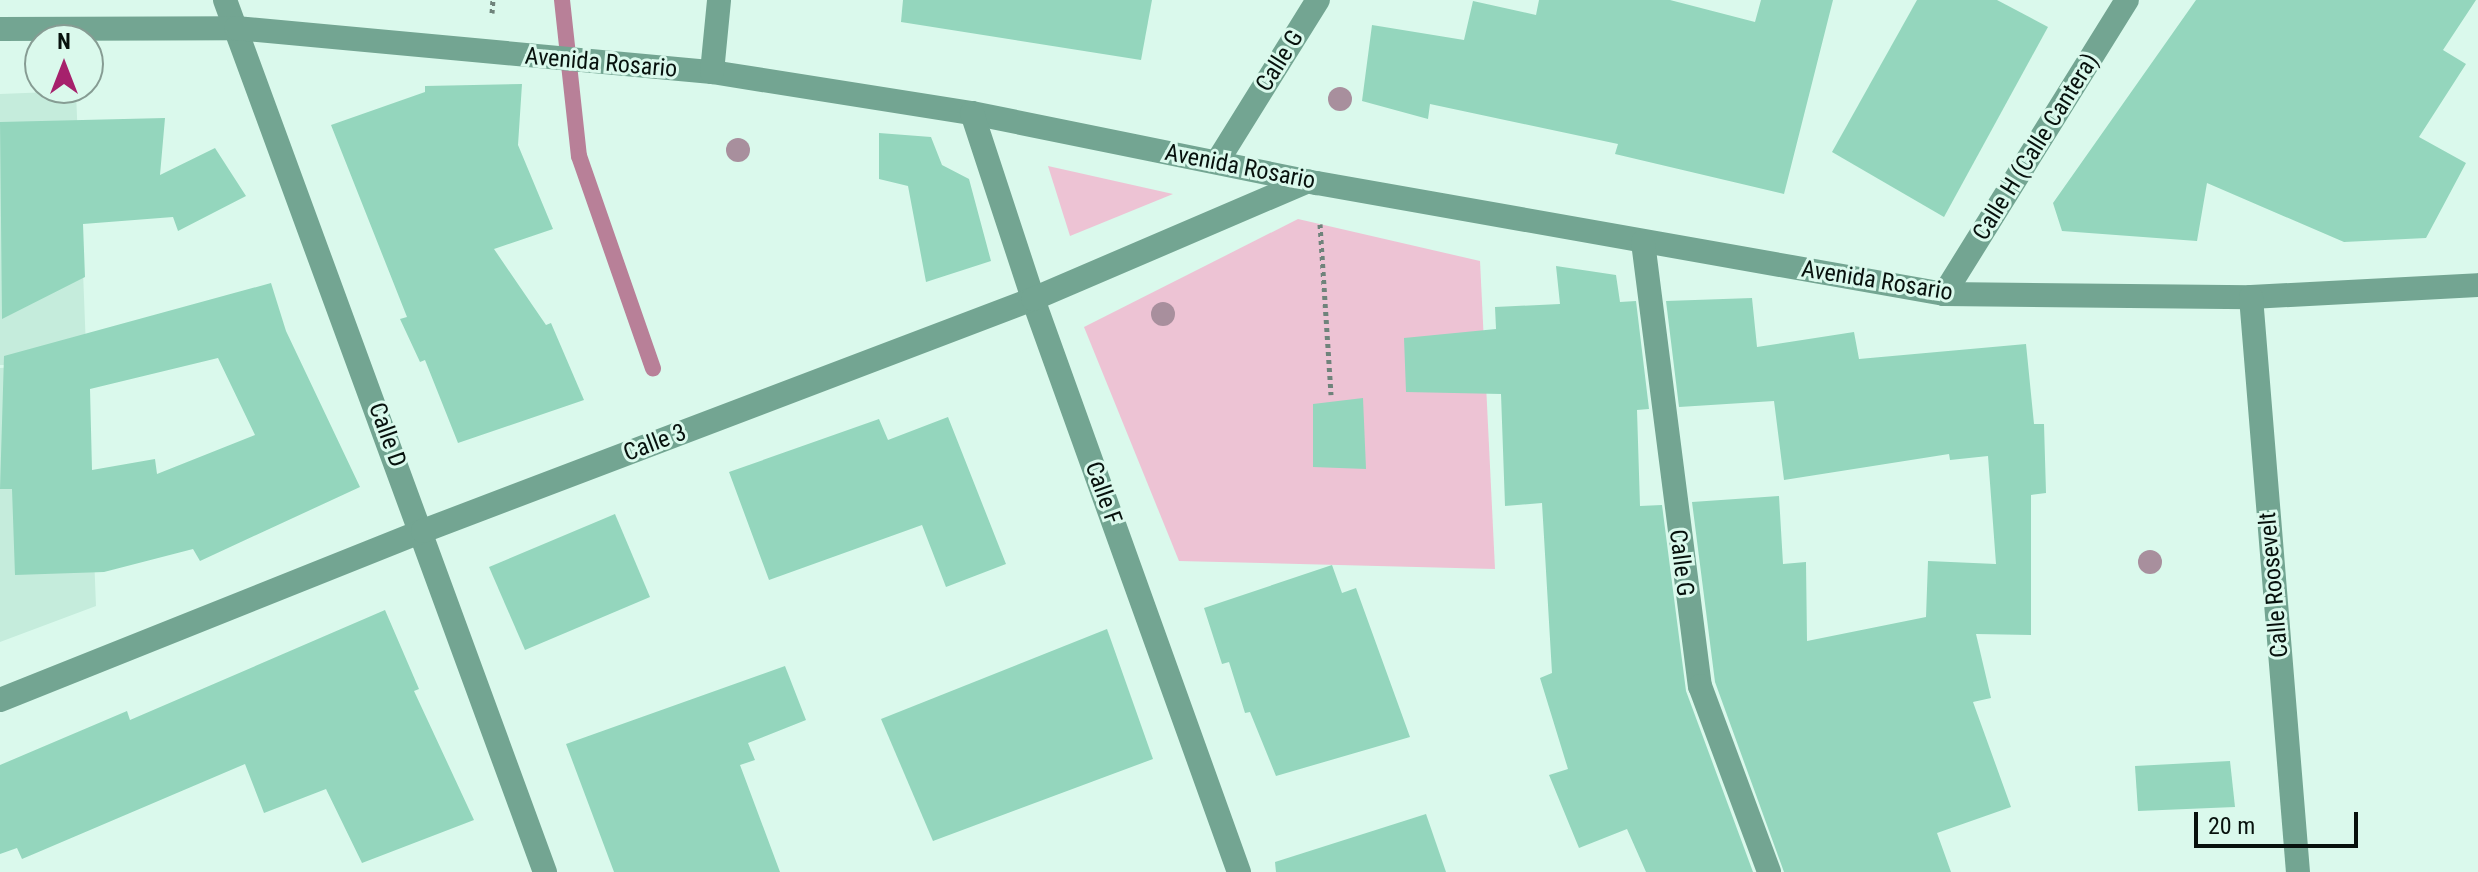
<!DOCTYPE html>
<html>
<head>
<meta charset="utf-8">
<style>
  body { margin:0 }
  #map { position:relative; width:2478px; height:872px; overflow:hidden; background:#daf9ec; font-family:"Roboto Condensed",sans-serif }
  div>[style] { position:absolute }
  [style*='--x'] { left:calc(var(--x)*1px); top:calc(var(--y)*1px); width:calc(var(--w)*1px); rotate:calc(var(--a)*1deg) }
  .built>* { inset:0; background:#c5ecdc }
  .green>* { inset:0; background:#edc3d4 }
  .stream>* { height:16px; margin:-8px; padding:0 8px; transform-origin:8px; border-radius:8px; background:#b88098 }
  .building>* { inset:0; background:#94d6bd }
  .path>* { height:5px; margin-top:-2.5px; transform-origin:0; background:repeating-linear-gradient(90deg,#6f837b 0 4px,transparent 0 8px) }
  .minor>* { height:24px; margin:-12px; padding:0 12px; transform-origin:12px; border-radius:12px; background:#73a592 }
  .trees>* { width:24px; height:24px; margin:-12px; border-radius:50%; background:#a88f9d }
  span { translate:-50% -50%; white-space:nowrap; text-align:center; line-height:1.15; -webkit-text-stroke:6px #daf9ec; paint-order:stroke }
  .street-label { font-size:24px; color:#07110d }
  .north { position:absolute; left:24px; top:24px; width:80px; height:80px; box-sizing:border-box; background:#daf9ec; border:2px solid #869c93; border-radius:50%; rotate:0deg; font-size:22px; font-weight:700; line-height:32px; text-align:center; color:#07110d }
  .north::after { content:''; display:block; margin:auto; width:28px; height:36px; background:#a6216c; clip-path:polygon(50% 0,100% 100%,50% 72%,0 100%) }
  .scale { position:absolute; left:2194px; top:812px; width:164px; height:36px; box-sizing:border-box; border:4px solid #07110d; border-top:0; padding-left:10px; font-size:24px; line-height:28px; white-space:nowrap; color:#07110d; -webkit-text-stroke:6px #daf9ec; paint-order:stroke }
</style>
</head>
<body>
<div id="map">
  <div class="built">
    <i style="clip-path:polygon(76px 91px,96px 606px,0 642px,0 368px,51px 365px,0 365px,0 94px)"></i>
  </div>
  <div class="green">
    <i style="clip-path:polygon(1048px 166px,1173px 194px,1070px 236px)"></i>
    <i style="clip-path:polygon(1298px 219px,1480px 261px,1495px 569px,1179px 561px,1084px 327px)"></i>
  </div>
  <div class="stream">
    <i style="--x:562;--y:0;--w:157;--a:83.8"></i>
    <i style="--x:579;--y:156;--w:225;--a:70.8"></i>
  </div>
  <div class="building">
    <i style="clip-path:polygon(903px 0,1152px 0,1141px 60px,901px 22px)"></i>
    <i style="clip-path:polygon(1539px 0,1670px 0,1755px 22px,1761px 0,1833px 0,1784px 194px,1615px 154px,1618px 144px,1430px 104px,1428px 119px,1362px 101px,1372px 25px,1464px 40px,1473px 1px,1536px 15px)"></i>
    <i style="clip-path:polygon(1917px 0,1997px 0,2048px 27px,1944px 217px,1832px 152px)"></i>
    <i style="clip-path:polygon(2196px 0,2476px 0,2443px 50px,2466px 64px,2419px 137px,2466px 163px,2426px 238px,2344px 242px,2207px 183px,2197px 241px,2062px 231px,2053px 203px)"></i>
    <i style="clip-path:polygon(522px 84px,518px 145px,553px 229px,494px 249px,546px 325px,551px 323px,584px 400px,458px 443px,425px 360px,420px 362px,400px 319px,407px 317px,331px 125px,425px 92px,425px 86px)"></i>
    <i style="clip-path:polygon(165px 118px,160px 175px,215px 148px,246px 196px,178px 231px,173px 217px,83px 224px,85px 277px,2px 319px,0 122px)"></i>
    <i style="clip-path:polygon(879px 133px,931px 137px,942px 165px,969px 179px,991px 261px,926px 282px,908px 186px,879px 179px)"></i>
    <i style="clip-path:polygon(1556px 266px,1616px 275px,1620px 302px,1636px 301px,1649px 409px,1637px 410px,1640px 506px,1662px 505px,1686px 691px,1753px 872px,1646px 872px,1627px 829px,1579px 848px,1549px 775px,1568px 769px,1540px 678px,1552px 673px,1542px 503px,1505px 506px,1501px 394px,1406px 392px,1404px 338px,1496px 329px,1495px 307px,1560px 304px)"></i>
    <i style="clip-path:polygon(evenodd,271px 283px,286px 331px,360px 487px,200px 561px,193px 549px,104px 572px,15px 575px,12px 489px,0 489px,4px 356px,271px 283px,218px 358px,255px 435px,157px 474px,155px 459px,92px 470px,90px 389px,218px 358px)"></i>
    <i style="clip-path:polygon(1752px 298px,1757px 347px,1854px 332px,1859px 359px,2026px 344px,2034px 424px,2044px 424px,2046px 493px,2031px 495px,2031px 635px,1976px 634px,1991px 698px,1973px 702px,2011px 807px,1937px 833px,1951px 872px,1784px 872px,1715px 682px,1692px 502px,1779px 496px,1783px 564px,1806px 562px,1807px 641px,1926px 617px,1928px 561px,1996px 564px,1988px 456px,1950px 460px,1949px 454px,1784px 480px,1774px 401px,1679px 407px,1666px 301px)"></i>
    <i style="clip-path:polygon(1363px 398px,1366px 469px,1313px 467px,1313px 404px)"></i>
    <i style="clip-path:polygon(948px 417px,1006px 564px,946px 587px,922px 525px,769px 580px,729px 472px,879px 419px,888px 440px)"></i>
    <i style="clip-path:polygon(615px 514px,650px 597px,525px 650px,489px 567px)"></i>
    <i style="clip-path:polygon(1332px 565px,1342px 593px,1356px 588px,1410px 737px,1276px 776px,1250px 712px,1245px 713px,1229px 662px,1222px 664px,1204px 608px)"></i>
    <i style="clip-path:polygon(385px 610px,419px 689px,414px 691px,474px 820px,362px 863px,326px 789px,264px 813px,245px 764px,22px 859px,17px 848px,0 854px,0 765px,127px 711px,130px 720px)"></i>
    <i style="clip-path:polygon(1107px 629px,1153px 759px,933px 841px,881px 719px)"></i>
    <i style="clip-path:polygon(785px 666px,806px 720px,748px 743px,755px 760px,740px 765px,780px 872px,614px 872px,566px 744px)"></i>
    <i style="clip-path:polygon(2230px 761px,2235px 807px,2138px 811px,2135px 766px)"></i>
    <i style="clip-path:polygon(1426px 814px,1446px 872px,1276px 872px,1275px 862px)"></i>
  </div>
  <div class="path">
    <i style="--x:492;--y:13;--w:13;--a:-86"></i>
    <i style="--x:1320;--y:224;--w:171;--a:86.3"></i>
  </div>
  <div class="minor">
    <i style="--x:225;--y:0;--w:929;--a:69.85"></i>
    <i style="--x:0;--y:29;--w:236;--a:-0.2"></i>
    <i style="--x:236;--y:28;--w:478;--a:5.3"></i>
    <i style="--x:712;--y:72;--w:263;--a:9"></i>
    <i style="--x:972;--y:113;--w:352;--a:11.5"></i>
    <i style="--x:1317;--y:183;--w:637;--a:10.04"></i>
    <i style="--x:1944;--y:294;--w:307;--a:0.6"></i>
    <i style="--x:2251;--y:297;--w:227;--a:-3"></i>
    <i style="--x:712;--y:72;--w:72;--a:-84.4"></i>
    <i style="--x:972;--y:113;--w:196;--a:71.8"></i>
    <i style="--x:1033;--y:299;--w:609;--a:70.23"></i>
    <i style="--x:1217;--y:162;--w:191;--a:-58.1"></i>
    <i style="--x:1643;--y:242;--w:448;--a:82.7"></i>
    <i style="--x:1700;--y:686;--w:198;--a:69.6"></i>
    <i style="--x:1944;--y:294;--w:346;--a:-58.1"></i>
    <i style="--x:2251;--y:297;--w:577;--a:85.33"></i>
    <i style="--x:0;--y:700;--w:456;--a:-21.8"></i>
    <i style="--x:423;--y:531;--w:653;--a:-20.82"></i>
    <i style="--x:1033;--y:299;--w:299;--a:-23.2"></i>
  </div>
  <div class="trees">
    <i style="left:1340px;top:99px"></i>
    <i style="left:738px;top:150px"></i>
    <i style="left:1163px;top:314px"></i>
    <i style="left:2150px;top:562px"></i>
  </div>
  <div class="street-label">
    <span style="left:1280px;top:61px;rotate:-58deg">Calle G</span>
    <span style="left:601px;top:63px;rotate:5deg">Avenida Rosario</span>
    <span style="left:2036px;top:147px;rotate:-58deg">Calle H (Calle Cantera)</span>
    <span style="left:1240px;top:167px;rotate:11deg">Avenida Rosario</span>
    <span style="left:1877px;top:281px;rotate:9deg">Avenida Rosario</span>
    <span style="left:387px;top:435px;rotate:70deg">Calle D</span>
    <span style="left:655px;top:443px;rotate:-21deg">Calle 3</span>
    <span style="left:1103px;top:493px;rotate:70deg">Calle F</span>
    <span style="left:1681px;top:563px;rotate:83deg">Calle G</span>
    <span style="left:2274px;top:585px;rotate:-95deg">Calle Roosevelt</span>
  </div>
  <div class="north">N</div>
  <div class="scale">20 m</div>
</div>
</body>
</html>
